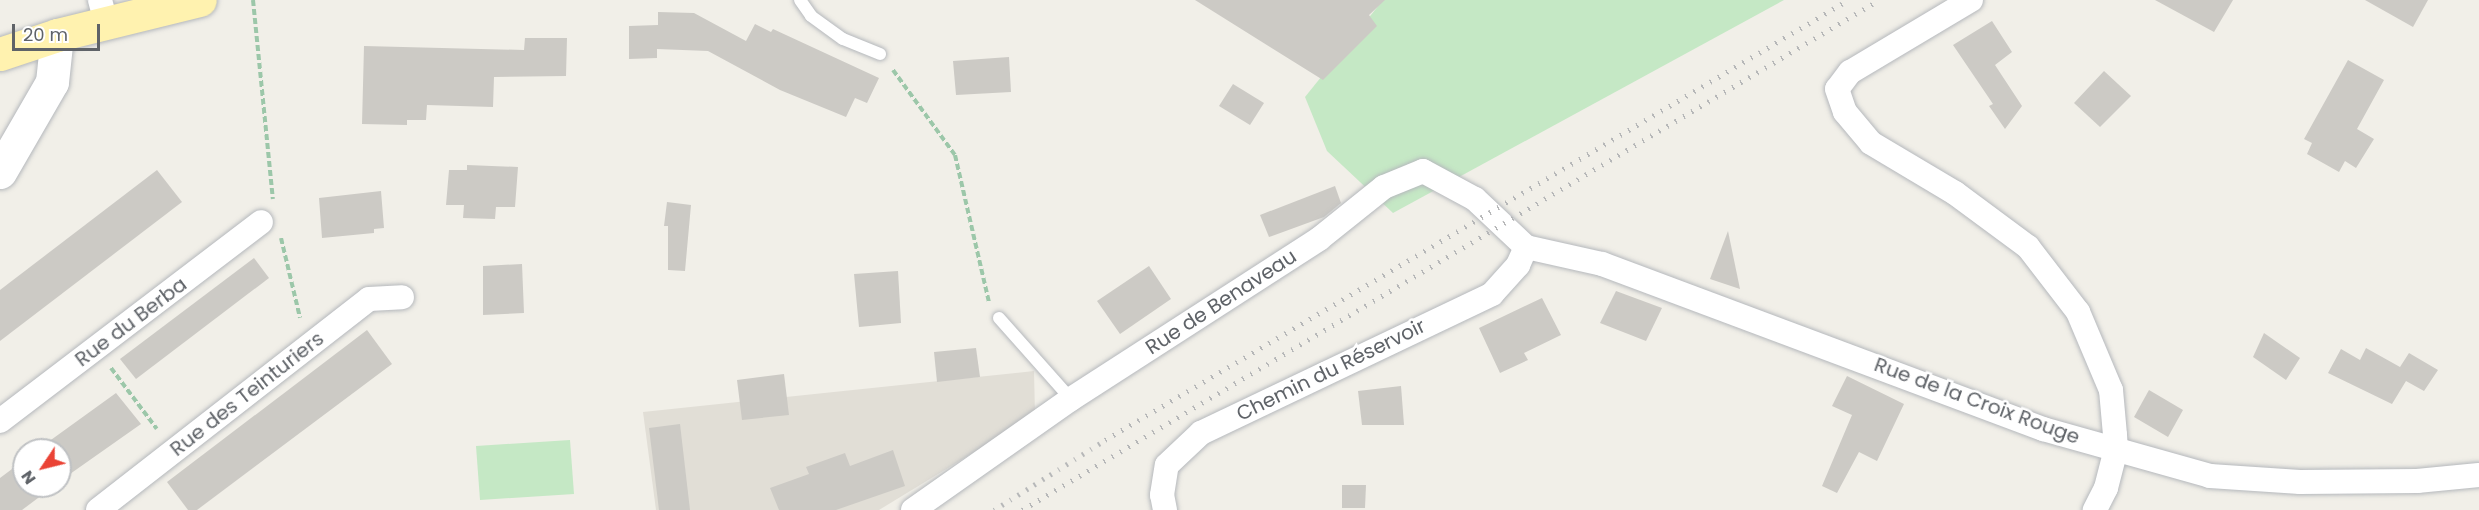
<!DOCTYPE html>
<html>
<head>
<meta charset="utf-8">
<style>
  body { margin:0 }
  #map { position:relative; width:2479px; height:510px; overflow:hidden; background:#f1efe8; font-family:Poppins,sans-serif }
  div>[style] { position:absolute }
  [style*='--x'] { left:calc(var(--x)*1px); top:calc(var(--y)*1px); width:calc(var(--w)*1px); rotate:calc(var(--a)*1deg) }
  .education>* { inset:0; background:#e1ded6 }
  .green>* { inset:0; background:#c5e8c5 }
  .building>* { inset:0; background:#cccac5 }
  .path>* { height:4px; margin-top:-2px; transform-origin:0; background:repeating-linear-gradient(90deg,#9cc7a9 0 6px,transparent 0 9px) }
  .roads { filter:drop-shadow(0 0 2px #b5b8bc) drop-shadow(0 0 2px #b5b8bc) }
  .lane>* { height:12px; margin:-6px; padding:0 6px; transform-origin:6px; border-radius:6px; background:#fff }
  .street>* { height:24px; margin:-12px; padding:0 12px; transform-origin:12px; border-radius:12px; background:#fff }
  .secondary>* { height:33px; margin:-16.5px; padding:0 16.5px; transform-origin:16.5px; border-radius:16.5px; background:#fff }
  .primary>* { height:33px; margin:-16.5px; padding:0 16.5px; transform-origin:16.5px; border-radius:16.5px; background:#fff2af }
  .rail>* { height:4.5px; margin-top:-2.25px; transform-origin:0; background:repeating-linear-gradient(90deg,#b6b7b8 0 1.5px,transparent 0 9.5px) }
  span { translate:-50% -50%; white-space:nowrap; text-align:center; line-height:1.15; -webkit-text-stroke:5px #fff; paint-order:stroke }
  .street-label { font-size:20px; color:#5f6368 }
  .north { position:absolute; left:12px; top:438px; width:60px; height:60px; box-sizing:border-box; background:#fff; border:2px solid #bfc1c3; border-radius:50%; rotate:235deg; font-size:16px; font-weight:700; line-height:24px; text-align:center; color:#5f6368 }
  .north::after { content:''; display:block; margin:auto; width:21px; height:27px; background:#ea4335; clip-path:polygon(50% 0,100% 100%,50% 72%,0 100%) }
  .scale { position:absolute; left:12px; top:24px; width:88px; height:27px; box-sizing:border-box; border:3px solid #5f6368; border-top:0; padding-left:8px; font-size:18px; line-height:21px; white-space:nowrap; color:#5f6368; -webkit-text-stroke:4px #fff; paint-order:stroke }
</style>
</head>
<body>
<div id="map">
  <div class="education">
    <i style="clip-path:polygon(1034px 371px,1035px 415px,879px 510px,656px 510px,643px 412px)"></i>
  </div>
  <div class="green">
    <i style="clip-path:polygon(1383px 0,1784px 0,1393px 213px,1327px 151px,1305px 97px)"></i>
    <i style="clip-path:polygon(570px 440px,574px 494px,480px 500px,476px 446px)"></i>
  </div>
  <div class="building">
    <i style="clip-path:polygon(1195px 0,1385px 0,1369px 15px,1377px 26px,1323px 80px)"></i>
    <i style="clip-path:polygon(2155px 0,2233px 0,2214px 32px)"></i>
    <i style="clip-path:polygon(2365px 0,2428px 0,2413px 27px)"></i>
    <i style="clip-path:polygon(658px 12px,694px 13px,746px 41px,755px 24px,771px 32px,773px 29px,879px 78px,867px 103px,855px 98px,846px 117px,780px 90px,708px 51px,657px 49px,657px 58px,629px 59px,629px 26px,658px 25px)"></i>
    <i style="clip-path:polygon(1992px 21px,2012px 52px,1995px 65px,2022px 106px,2005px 129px,1989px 106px,1993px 104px,1953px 45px)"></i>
    <i style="clip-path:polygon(525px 38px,567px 38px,566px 76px,494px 77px,493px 107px,427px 105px,426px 120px,407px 120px,407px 125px,362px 124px,364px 46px,524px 50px)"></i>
    <i style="clip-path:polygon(1009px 57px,1011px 92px,956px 95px,953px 61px)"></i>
    <i style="clip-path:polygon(2348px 60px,2384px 80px,2357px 129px,2374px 139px,2356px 168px,2345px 161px,2339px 172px,2307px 154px,2312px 143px,2304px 139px)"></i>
    <i style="clip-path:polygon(2104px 71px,2131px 96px,2100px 127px,2074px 103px)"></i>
    <i style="clip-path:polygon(1233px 84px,1264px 103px,1250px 125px,1219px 106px)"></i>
    <i style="clip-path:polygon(467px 165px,518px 167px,515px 207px,496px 207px,495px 219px,463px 218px,464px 205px,446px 205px,449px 170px,467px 170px)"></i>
    <i style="clip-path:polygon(157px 170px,182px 202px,0 341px,0 290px)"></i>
    <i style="clip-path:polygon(1335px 186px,1341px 203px,1324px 217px,1269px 237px,1260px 215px)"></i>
    <i style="clip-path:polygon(381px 191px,384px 228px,374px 229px,374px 233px,322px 238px,319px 198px)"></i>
    <i style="clip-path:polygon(667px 202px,691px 205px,685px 271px,668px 270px,668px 226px,664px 226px)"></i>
    <i style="clip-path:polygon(1728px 231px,1740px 289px,1710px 279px)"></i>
    <i style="clip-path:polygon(254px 258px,269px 278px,136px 379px,120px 359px)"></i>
    <i style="clip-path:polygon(522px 264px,524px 313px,483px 315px,483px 266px)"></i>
    <i style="clip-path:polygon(1149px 266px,1171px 299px,1120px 334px,1097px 301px)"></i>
    <i style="clip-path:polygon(898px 271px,901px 323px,859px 327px,854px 274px)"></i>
    <i style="clip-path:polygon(1616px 291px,1662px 308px,1646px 341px,1600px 323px)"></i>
    <i style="clip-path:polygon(1542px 298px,1561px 335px,1524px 353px,1528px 360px,1500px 373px,1479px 328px)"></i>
    <i style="clip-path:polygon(367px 330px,392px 364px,197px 510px,188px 510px,167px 482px)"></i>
    <i style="clip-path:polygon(2264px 333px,2300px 358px,2286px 380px,2253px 357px)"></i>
    <i style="clip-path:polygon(976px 348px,980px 377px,937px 382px,934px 352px)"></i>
    <i style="clip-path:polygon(2366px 348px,2400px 367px,2409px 353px,2438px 370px,2424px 391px,2406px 381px,2392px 404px,2328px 373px,2341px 349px,2360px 360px)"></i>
    <i style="clip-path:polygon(784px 374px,789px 415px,742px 420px,737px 380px)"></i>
    <i style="clip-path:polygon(1847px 376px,1904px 404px,1877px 461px,1859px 452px,1837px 493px,1822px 486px,1852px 415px,1832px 406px)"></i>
    <i style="clip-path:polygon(1401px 386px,1404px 425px,1362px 425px,1358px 391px)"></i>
    <i style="clip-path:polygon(2149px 390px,2183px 410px,2168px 437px,2134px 417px)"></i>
    <i style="clip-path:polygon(116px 393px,141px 424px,60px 481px,60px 450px,37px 450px)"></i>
    <i style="clip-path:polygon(680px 424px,690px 510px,659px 510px,649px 428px)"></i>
    <i style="clip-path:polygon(893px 450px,905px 486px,836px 510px,779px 510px,770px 488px,809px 474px,806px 467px,845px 453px,850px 466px)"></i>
    <i style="clip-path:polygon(24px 460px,24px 486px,54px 486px,22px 510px,0 510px,0 478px)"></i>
    <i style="clip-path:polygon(1342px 485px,1366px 485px,1365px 508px,1342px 508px)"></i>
  </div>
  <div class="path">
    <i style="--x:253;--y:0;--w:200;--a:84.3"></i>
    <i style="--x:893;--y:70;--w:105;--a:53.9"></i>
    <i style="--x:955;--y:155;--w:151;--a:77"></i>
    <i style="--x:281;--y:238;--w:82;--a:76.6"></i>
    <i style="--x:111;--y:368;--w:76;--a:53"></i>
  </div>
  <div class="roads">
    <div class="lane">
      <i style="--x:800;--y:0;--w:19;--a:55"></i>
      <i style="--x:811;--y:16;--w:39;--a:36"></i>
      <i style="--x:843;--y:39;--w:40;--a:22"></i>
      <i style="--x:999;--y:318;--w:108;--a:48.4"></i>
    </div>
    <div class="street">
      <i style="--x:100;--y:0;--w:23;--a:75"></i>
      <i style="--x:1971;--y:0;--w:141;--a:149.2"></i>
      <i style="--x:1850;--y:72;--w:21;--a:127"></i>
      <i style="--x:1837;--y:89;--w:24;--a:71"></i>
      <i style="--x:1845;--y:112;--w:40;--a:50"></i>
      <i style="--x:1871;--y:143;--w:98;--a:30.8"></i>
      <i style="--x:1955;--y:193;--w:91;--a:36.5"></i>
      <i style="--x:2028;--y:247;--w:82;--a:52.4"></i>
      <i style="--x:2078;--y:312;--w:85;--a:67.1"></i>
      <i style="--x:2111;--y:390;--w:45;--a:84.9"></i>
      <i style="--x:2115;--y:435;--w:14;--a:86"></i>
      <i style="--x:2116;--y:449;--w:40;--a:104.4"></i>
      <i style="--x:2106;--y:488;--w:25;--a:117"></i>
      <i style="--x:1526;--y:247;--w:78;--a:12.6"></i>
      <i style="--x:1602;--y:264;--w:471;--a:20.5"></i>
      <i style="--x:2043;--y:429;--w:173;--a:15.7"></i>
      <i style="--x:2210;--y:476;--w:90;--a:3.8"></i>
      <i style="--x:2300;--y:482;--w:117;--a:-0.5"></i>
      <i style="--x:2417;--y:481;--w:62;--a:-5.5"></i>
      <i style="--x:0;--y:421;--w:328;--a:-37.3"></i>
      <i style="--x:98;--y:510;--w:343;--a:-37.9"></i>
      <i style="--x:369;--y:299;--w:33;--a:-3"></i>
      <i style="--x:913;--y:510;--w:193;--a:-35.1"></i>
      <i style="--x:1071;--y:399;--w:295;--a:-32.8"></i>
      <i style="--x:1319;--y:239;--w:83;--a:-38.7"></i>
      <i style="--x:1384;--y:187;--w:42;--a:-22.3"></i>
      <i style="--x:1423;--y:171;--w:59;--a:28.3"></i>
      <i style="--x:1475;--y:199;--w:70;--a:43.3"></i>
      <i style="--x:1165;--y:510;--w:15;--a:-101"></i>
      <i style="--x:1162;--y:495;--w:30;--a:-81"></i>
      <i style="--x:1167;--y:465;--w:47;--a:-43.3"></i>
      <i style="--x:1201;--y:433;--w:322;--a:-25.5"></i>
      <i style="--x:1492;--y:294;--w:39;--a:-48"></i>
      <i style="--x:1518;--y:265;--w:20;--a:-66"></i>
    </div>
    <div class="secondary">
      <i style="--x:0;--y:172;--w:104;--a:-60"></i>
      <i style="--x:52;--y:82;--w:47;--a:-83.9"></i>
    </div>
    <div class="primary">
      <i style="--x:0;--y:54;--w:60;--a:-18.4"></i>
      <i style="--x:57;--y:35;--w:147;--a:-13.8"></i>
    </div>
  </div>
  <div class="rail">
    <i style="--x:994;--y:510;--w:131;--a:-32.2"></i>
    <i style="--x:1105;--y:440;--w:864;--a:-30.63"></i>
    <i style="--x:1022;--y:510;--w:997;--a:-30.76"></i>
  </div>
  <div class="street-label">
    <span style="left:1221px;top:302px;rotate:-33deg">Rue de Benaveau</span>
    <span style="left:131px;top:322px;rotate:-37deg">Rue du Berba</span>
    <span style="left:1331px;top:370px;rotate:-26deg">Chemin du Réservoir</span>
    <span style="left:247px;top:394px;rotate:-38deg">Rue des Teinturiers</span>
    <span style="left:1977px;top:401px;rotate:20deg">Rue de la Croix Rouge</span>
  </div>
  <div class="north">N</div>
  <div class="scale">20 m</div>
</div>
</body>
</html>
